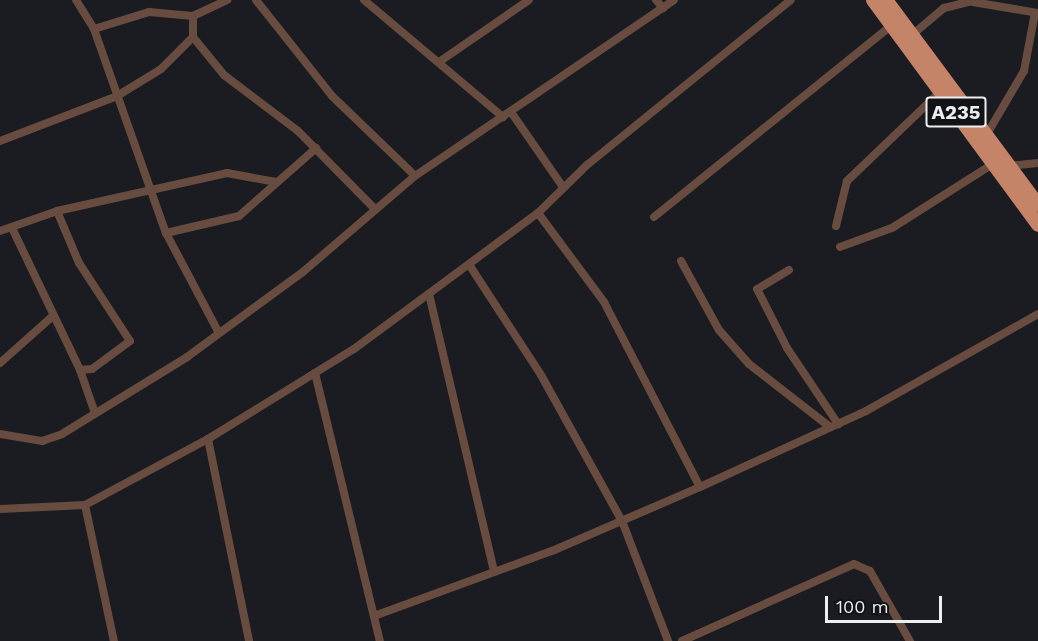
<!DOCTYPE html>
<html>
<head>
<meta charset="utf-8">
<style>
  body { margin:0 }
  #map { position:relative; width:1038px; height:641px; overflow:hidden; background:#1b1c21; font-family:"Work Sans",sans-serif }
  div>[style] { position:absolute }
  [style*='--x'] { left:calc(var(--x)*1px); top:calc(var(--y)*1px); width:calc(var(--w)*1px); rotate:calc(var(--a)*1deg) }
  .minor>* { height:8px; margin:-4px; padding:0 4px; transform-origin:4px; border-radius:4px; background:#694c40 }
  .trunk>* { height:14px; margin:-7px; padding:0 7px; transform-origin:7px; border-radius:7px; background:#c58367 }
  span { translate:-50% -50%; white-space:nowrap; text-align:center; line-height:1.15; -webkit-text-stroke:4.5px #121317; paint-order:stroke }
  .shield-label span { padding:2px 4px; background:#121317; border:2px solid; border-radius:4px; -webkit-text-stroke-width:0 }
  .shield-label { font-size:20px; color:#edeef1; font-weight:700 }
  .scale { position:absolute; left:825px; top:596px; width:117px; height:27px; box-sizing:border-box; border:3px solid #edeef1; border-top:0; padding-left:8px; font-size:18px; line-height:21px; white-space:nowrap; color:#edeef1; -webkit-text-stroke:4px #121317; paint-order:stroke }
</style>
</head>
<body>
<div id="map">
  <div class="minor">
    <i style="--x:76;--y:0;--w:34;--a:58"></i>
    <i style="--x:94;--y:29;--w:216;--a:70.6"></i>
    <i style="--x:166;--y:233;--w:113;--a:62.1"></i>
    <i style="--x:256;--y:0;--w:122;--a:51.6"></i>
    <i style="--x:332;--y:96;--w:115;--a:43.9"></i>
    <i style="--x:364;--y:0;--w:182;--a:40.1"></i>
    <i style="--x:656;--y:0;--w:11;--a:49"></i>
    <i style="--x:973;--y:2;--w:66;--a:9.6"></i>
    <i style="--x:94;--y:29;--w:58;--a:-17.2"></i>
    <i style="--x:149;--y:12;--w:44;--a:5.2"></i>
    <i style="--x:193;--y:16;--w:38;--a:-25"></i>
    <i style="--x:912;--y:35;--w:42;--a:-40.2"></i>
    <i style="--x:944;--y:8;--w:32;--a:-14"></i>
    <i style="--x:193;--y:37;--w:49;--a:50.8"></i>
    <i style="--x:224;--y:75;--w:93;--a:37.1"></i>
    <i style="--x:298;--y:131;--w:110;--a:45.4"></i>
    <i style="--x:439;--y:62;--w:109;--a:-34.6"></i>
    <i style="--x:511;--y:112;--w:91;--a:55.3"></i>
    <i style="--x:987;--y:134;--w:73;--a:-59.6"></i>
    <i style="--x:1024;--y:71;--w:59;--a:-79.3"></i>
    <i style="--x:0;--y:141;--w:125;--a:-21"></i>
    <i style="--x:117;--y:96;--w:52;--a:-31.5"></i>
    <i style="--x:161;--y:69;--w:45;--a:-45"></i>
    <i style="--x:193;--y:37;--w:21;--a:-90"></i>
    <i style="--x:1009;--y:166;--w:29;--a:-6"></i>
    <i style="--x:57;--y:211;--w:56;--a:67.1"></i>
    <i style="--x:79;--y:263;--w:93;--a:56.8"></i>
    <i style="--x:130;--y:341;--w:47;--a:143.6"></i>
    <i style="--x:92;--y:369;--w:12;--a:175"></i>
    <i style="--x:538;--y:213;--w:111;--a:53.4"></i>
    <i style="--x:604;--y:302;--w:208;--a:62.6"></i>
    <i style="--x:654;--y:217;--w:306;--a:-38.9"></i>
    <i style="--x:836;--y:226;--w:46;--a:-76.3"></i>
    <i style="--x:847;--y:181;--w:130;--a:-43.8"></i>
    <i style="--x:12;--y:228;--w:157;--a:64.4"></i>
    <i style="--x:80;--y:370;--w:46;--a:70.8"></i>
    <i style="--x:0;--y:231;--w:60;--a:-19.3"></i>
    <i style="--x:57;--y:211;--w:174;--a:-12.6"></i>
    <i style="--x:227;--y:173;--w:50;--a:10.4"></i>
    <i style="--x:166;--y:233;--w:75;--a:-13.1"></i>
    <i style="--x:239;--y:216;--w:103;--a:-41.4"></i>
    <i style="--x:840;--y:247;--w:55;--a:-20.1"></i>
    <i style="--x:892;--y:228;--w:120;--a:-32.4"></i>
    <i style="--x:681;--y:261;--w:79;--a:61.2"></i>
    <i style="--x:719;--y:330;--w:45;--a:48.6"></i>
    <i style="--x:749;--y:364;--w:103;--a:37.9"></i>
    <i style="--x:470;--y:266;--w:130;--a:56.9"></i>
    <i style="--x:541;--y:375;--w:167;--a:61"></i>
    <i style="--x:622;--y:521;--w:129;--a:69"></i>
    <i style="--x:789;--y:270;--w:37;--a:149"></i>
    <i style="--x:757;--y:289;--w:66;--a:63"></i>
    <i style="--x:787;--y:348;--w:92;--a:56.1"></i>
    <i style="--x:429;--y:294;--w:285;--a:76.8"></i>
    <i style="--x:0;--y:363;--w:71;--a:-41.6"></i>
    <i style="--x:315;--y:373;--w:276;--a:76.4"></i>
    <i style="--x:0;--y:434;--w:43;--a:9.5"></i>
    <i style="--x:42;--y:441;--w:21;--a:-19"></i>
    <i style="--x:62;--y:434;--w:147;--a:-31.6"></i>
    <i style="--x:187;--y:357;--w:145;--a:-36.3"></i>
    <i style="--x:304;--y:271;--w:146;--a:-40.6"></i>
    <i style="--x:415;--y:176;--w:313;--a:-34.2"></i>
    <i style="--x:208;--y:439;--w:206;--a:78.5"></i>
    <i style="--x:85;--y:505;--w:139;--a:78"></i>
    <i style="--x:0;--y:509;--w:85;--a:-2.7"></i>
    <i style="--x:85;--y:505;--w:140;--a:-28.2"></i>
    <i style="--x:208;--y:439;--w:172;--a:-31.7"></i>
    <i style="--x:354;--y:349;--w:229;--a:-36.5"></i>
    <i style="--x:538;--y:213;--w:69;--a:-44.4"></i>
    <i style="--x:587;--y:165;--w:262;--a:-39"></i>
    <i style="--x:374;--y:616;--w:189;--a:-20.1"></i>
    <i style="--x:552;--y:551;--w:161;--a:-23.4"></i>
    <i style="--x:700;--y:487;--w:183;--a:-24.6"></i>
    <i style="--x:866;--y:411;--w:197;--a:-29.4"></i>
    <i style="--x:682;--y:641;--w:188;--a:-24.1"></i>
    <i style="--x:854;--y:564;--w:17;--a:24"></i>
    <i style="--x:870;--y:571;--w:81;--a:60.3"></i>
  </div>
  <div class="trunk">
    <i style="--x:873;--y:0;--w:279;--a:53.7"></i>
    <i style="--x:886;--y:0;--w:255;--a:53.4"></i>
  </div>
  <div class="shield-label">
    <span style="left:956px;top:112px">A235</span>
  </div>
  <div class="scale">100 m</div>
</div>
</body>
</html>
